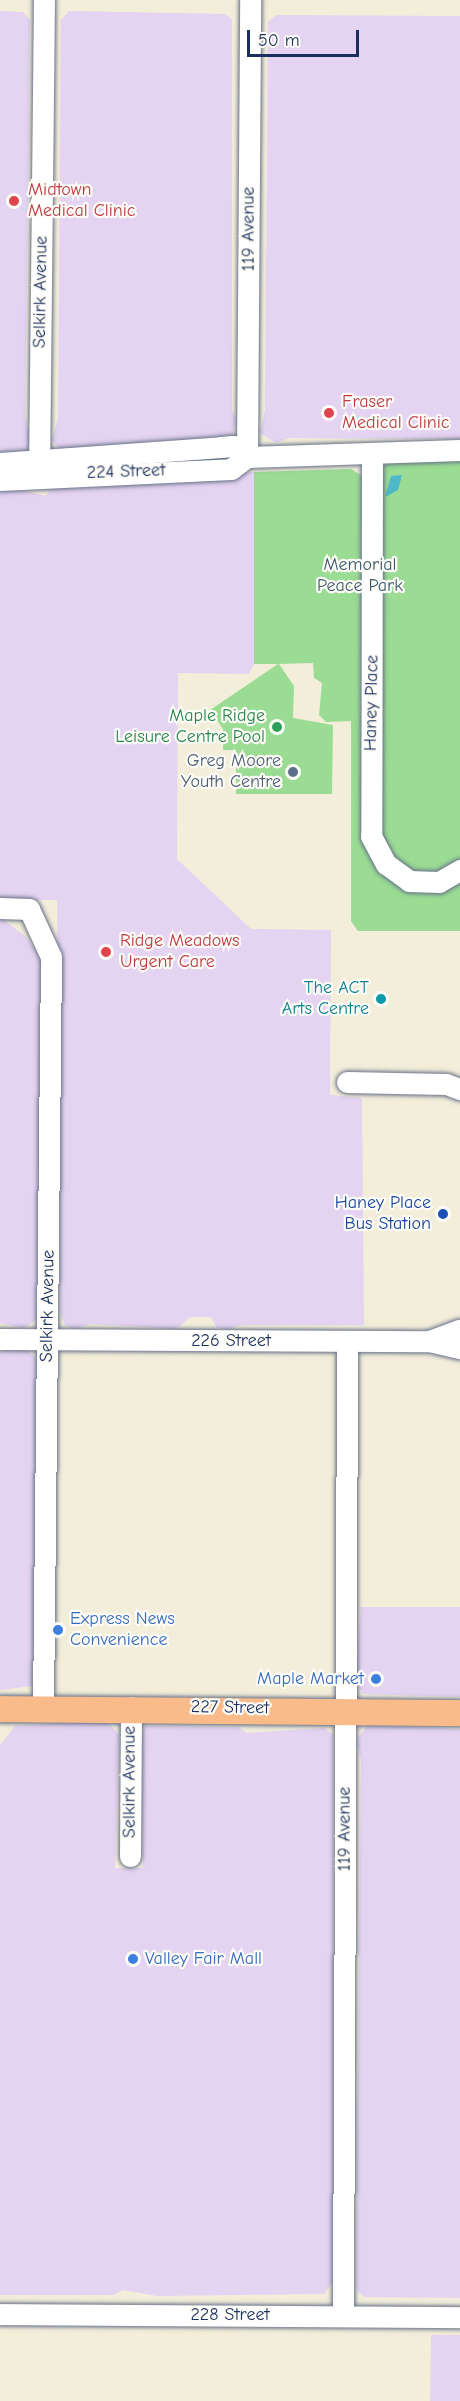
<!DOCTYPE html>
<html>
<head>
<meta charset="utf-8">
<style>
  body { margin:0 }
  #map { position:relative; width:460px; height:2401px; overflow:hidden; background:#f3eeda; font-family:"Comic Neue",sans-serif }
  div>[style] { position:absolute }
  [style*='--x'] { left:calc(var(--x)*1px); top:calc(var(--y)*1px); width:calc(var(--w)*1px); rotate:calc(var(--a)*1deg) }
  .built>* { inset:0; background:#e4d3f1 }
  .green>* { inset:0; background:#9adc93 }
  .water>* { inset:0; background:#4ebac9 }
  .roads { filter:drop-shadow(0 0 2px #677289) drop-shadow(0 0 2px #677289) }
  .minor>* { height:21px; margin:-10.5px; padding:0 10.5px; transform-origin:10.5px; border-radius:10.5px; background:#fff }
  .major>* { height:26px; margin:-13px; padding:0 13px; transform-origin:13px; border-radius:13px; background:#fabb8b }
  .dots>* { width:16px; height:16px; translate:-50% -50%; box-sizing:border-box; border:3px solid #fdfcf7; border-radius:50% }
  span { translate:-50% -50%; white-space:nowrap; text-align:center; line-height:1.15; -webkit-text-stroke:4.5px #fdfcf7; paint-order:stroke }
  .health-label { font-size:18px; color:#be3a42 }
  .left { translate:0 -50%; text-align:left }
  .street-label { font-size:18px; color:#1b2f5e }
  .park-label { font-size:18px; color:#3b5a6b }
  .leisure-label { font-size:18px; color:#27864d }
  .right { translate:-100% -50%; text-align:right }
  .service-label { font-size:18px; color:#4e5e75 }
  .culture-label { font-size:18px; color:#0d838f }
  .transit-label { font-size:18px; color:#164399 }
  .shop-label { font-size:18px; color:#366cbe }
  .scale { position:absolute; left:247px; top:30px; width:112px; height:27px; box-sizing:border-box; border:3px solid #1b2f5e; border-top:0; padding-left:8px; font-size:18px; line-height:21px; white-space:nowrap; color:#1b2f5e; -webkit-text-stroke:4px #fdfcf7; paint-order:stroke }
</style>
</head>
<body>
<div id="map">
  <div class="built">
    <i style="clip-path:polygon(0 11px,23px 12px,30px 20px,25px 418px,31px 438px,26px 452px,0 455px)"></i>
    <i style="clip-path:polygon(69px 11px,225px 14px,232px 20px,232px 410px,237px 420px,232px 436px,60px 450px,52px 440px,58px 418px,61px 20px)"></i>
    <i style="clip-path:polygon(277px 15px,460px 16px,460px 439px,289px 438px,276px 443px,260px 433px,265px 410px,268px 22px)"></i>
    <i style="clip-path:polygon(254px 472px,254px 664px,249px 674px,178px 673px,177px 859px,251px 929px,331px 930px,330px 1095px,362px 1098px,364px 1325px,240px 1325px,227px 1330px,216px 1327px,211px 1317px,190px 1317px,177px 1329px,91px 1324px,75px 1329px,65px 1325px,60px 1312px,57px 900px,0 900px,0 485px,46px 496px,51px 486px)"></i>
    <i style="clip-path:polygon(0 917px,26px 937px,41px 958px,37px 1319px,24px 1328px,0 1323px)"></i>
    <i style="clip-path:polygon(25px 1348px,37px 1359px,33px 1686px,0 1690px,0 1352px)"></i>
    <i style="clip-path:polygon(361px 1607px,460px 1607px,460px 1697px,363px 1694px,356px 1682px)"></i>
    <i style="clip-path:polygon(93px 1721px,110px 1724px,119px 1735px,115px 1868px,143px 1868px,141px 1736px,146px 1726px,238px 1727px,247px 1733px,325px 1728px,333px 1735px,334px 2280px,324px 2294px,157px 2296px,123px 2290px,114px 2295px,0 2295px,0 1745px,15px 1726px)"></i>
    <i style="clip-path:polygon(368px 1725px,460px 1729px,460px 2298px,364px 2297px,356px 2289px,361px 1760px,356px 1740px)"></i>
    <i style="clip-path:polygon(431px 2335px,460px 2335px,460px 2401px,430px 2401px)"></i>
  </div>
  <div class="green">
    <i style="clip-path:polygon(460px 461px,460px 931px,358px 931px,351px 921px,351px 721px,326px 722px,319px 715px,322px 683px,314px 678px,313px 663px,279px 664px,294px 686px,293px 718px,333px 725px,332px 794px,236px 794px,236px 750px,223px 750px,223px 729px,210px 710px,278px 664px,254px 664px,254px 472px,351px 469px,364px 477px,389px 463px)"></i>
  </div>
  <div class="water">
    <i style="clip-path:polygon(402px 475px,398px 490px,385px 497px,391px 476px)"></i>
  </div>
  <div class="roads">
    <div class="minor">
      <i style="--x:372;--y:453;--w:383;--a:90.1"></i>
      <i style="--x:371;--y:836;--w:32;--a:62"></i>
      <i style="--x:386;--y:864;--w:29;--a:36"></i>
      <i style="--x:409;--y:881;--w:30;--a:2"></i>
      <i style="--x:439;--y:882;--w:24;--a:-30"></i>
      <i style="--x:247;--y:457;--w:457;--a:-89.6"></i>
      <i style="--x:0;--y:463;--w:222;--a:-4.1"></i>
      <i style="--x:221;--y:447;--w:12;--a:-5"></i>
      <i style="--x:233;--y:446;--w:18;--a:38"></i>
      <i style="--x:247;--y:457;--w:213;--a:-1.9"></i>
      <i style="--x:39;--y:475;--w:475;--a:-89.4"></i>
      <i style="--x:0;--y:480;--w:231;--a:-2.7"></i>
      <i style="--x:231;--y:469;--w:20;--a:-37"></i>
      <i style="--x:0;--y:908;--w:29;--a:2"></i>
      <i style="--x:29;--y:909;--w:53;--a:65.4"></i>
      <i style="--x:51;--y:957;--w:752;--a:90.61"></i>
      <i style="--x:347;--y:1082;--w:99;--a:1.2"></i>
      <i style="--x:446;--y:1084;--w:15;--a:20"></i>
      <i style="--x:0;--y:1339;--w:429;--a:0.3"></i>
      <i style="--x:429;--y:1341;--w:32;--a:13"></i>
      <i style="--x:429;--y:1341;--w:33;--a:-20"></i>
      <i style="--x:130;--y:1856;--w:149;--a:-89.6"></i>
      <i style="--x:0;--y:2314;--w:460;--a:0.4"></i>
      <i style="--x:343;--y:2316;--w:975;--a:-89.76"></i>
    </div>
    <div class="major">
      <i style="--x:0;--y:1709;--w:460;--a:0.5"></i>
    </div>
  </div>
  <div class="dots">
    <i style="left:14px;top:201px;background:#e0444e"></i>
    <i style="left:329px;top:413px;background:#e0444e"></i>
    <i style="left:277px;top:727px;background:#2e9e5b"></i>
    <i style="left:293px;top:772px;background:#5c6f8a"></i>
    <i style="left:106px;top:952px;background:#e0444e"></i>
    <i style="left:381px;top:999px;background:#0f9aa8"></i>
    <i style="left:443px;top:1214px;background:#1a4fb4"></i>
    <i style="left:58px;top:1630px;background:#3f7fe0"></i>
    <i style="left:376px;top:1679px;background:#3f7fe0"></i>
    <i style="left:133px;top:1959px;background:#3f7fe0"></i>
  </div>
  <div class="health-label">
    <span class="left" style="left:28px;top:201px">Midtown<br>Medical Clinic</span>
    <span class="left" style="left:342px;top:413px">Fraser<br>Medical Clinic</span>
    <span class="left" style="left:120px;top:952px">Ridge Meadows<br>Urgent Care</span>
  </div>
  <div class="street-label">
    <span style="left:249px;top:229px;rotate:-90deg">119 Avenue</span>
    <span style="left:41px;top:292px;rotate:-89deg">Selkirk Avenue</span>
    <span style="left:126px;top:472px;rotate:-2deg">224 Street</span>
    <span style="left:372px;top:703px;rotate:-89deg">Haney Place</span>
    <span style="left:48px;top:1306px;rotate:-89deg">Selkirk Avenue</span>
    <span style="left:231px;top:1341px">226 Street</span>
    <span style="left:230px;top:1708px;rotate:1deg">227 Street</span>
    <span style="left:130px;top:1782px;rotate:-90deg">Selkirk Avenue</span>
    <span style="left:345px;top:1829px;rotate:-90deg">119 Avenue</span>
    <span style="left:230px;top:2315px">228 Street</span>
  </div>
  <div class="park-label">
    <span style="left:360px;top:576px">Memorial<br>Peace Park</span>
  </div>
  <div class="leisure-label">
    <span class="right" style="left:265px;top:727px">Maple Ridge<br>Leisure Centre Pool</span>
  </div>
  <div class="service-label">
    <span class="right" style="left:281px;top:772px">Greg Moore<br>Youth Centre</span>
  </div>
  <div class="culture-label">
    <span class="right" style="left:369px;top:999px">The ACT<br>Arts Centre</span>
  </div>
  <div class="transit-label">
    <span class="right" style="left:431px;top:1214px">Haney Place<br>Bus Station</span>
  </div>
  <div class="shop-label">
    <span class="left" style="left:70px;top:1630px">Express News<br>Convenience</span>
    <span class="right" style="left:364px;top:1679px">Maple Market</span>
    <span class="left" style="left:145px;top:1959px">Valley Fair Mall</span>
  </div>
  <div class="scale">50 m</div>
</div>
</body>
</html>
